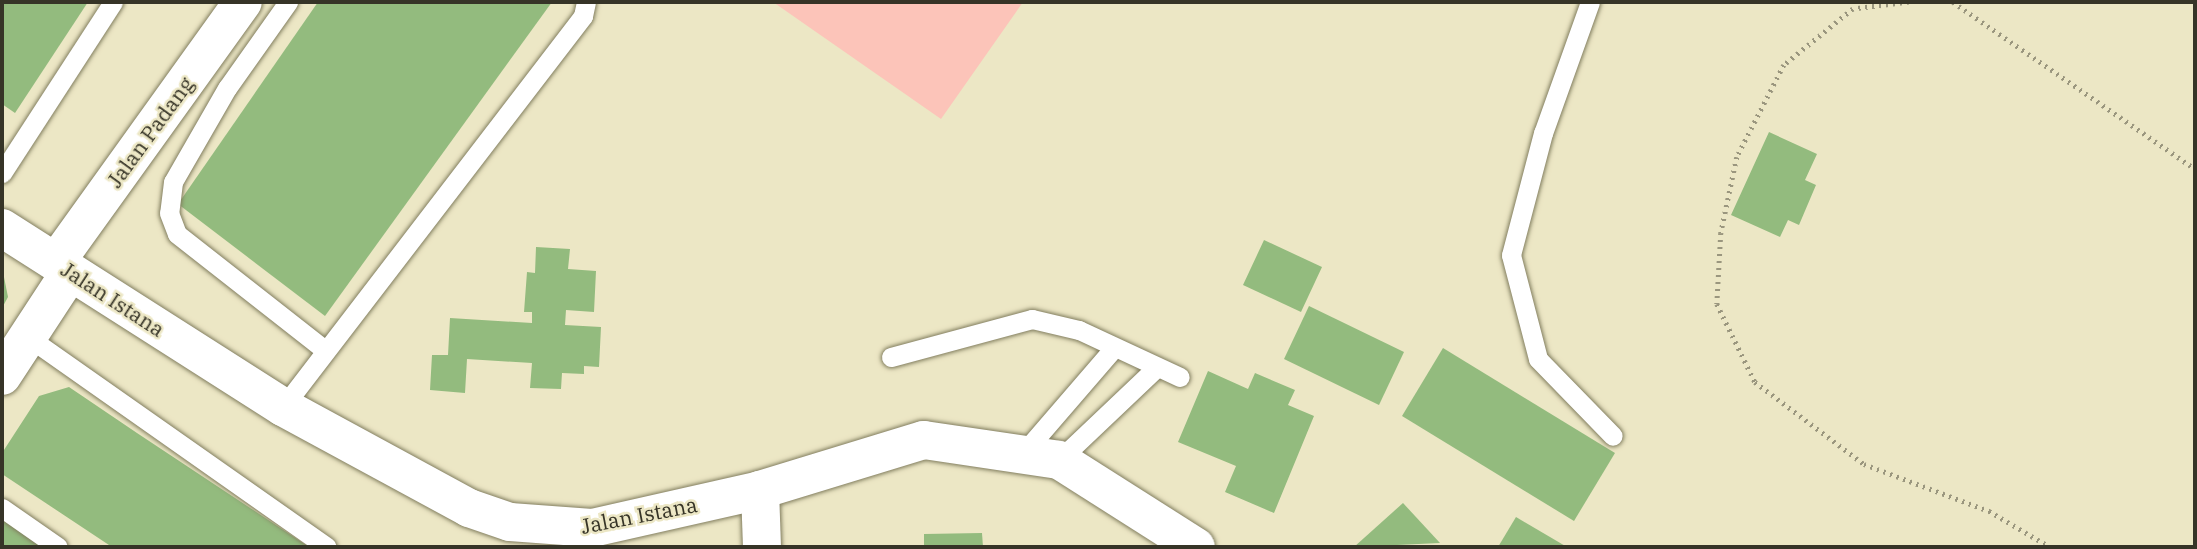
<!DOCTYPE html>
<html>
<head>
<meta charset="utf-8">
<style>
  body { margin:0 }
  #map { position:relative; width:2197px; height:549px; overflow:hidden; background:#ece7c5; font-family:"IBM Plex Serif",serif }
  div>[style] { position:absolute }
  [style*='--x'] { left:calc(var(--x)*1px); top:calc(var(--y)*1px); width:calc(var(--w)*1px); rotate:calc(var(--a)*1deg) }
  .green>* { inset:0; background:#fcc4b9 }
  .building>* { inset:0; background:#93bb7e }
  .path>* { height:4.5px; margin-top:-2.25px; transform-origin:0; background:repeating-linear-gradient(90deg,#9a967e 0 2px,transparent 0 7px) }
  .roads { filter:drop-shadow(0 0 2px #827e5f) drop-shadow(0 0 2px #827e5f) }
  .service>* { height:19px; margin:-9.5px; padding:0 9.5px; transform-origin:9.5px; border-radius:9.5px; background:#fff }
  .minor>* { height:38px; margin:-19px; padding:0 19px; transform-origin:19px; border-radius:19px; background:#fff }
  span { translate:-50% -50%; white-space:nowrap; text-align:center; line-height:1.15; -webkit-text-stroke:5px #ece7c5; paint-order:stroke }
  .street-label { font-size:21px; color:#363427 }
  .frame { position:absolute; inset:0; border:4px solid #363427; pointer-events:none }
</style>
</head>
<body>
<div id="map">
  <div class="green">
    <i style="clip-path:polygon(773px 2px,1023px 2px,941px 119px)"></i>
  </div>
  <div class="building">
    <i style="clip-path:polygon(2px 2px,88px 2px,15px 113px,2px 104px)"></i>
    <i style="clip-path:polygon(318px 2px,552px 2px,325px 316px,178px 204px)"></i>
    <i style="clip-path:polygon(1769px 132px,1817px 154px,1805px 180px,1816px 185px,1799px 225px,1788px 220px,1780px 237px,1731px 215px)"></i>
    <i style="clip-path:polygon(1264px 240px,1322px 267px,1301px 312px,1243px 285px)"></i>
    <i style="clip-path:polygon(536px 247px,570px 249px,568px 269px,596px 271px,594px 312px,566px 310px,565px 325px,601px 327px,599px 367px,584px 366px,584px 374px,562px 373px,561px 389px,530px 388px,532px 363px,467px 359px,465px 393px,430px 390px,432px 355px,448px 355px,450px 318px,532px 323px,532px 312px,524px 312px,527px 272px,535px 273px)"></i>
    <i style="clip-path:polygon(2px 267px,8px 297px,2px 308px)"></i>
    <i style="clip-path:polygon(1309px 306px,1404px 352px,1379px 405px,1284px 359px)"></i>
    <i style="clip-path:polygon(1443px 348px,1615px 453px,1574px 521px,1402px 416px)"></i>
    <i style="clip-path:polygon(1208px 371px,1248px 389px,1255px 373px,1295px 390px,1288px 405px,1314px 416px,1274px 513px,1225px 492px,1236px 466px,1178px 442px)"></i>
    <i style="clip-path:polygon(69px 387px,137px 433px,309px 547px,112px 547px,2px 474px,2px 453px,39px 396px)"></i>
    <i style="clip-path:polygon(1403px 503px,1440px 543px,1354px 547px)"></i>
    <i style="clip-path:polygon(2px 511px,56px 547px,2px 547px)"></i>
    <i style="clip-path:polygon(1516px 517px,1567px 547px,1498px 547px)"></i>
    <i style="clip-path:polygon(982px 533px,983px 547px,924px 547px,924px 534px)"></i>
  </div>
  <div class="path">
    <i style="--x:1909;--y:2;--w:56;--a:172.9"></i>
    <i style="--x:1853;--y:9;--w:89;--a:140.9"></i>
    <i style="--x:1784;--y:65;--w:103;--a:117.1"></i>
    <i style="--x:1737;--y:157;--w:78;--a:101.9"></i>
    <i style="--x:1721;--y:233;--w:71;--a:93.2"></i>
    <i style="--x:1717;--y:304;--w:87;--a:64"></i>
    <i style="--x:1755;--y:382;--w:136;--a:37"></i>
    <i style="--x:1864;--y:464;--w:134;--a:20.6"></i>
    <i style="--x:1989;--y:511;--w:71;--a:30.5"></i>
    <i style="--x:1953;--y:2;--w:294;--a:34.6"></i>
  </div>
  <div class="roads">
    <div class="service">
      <i style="--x:288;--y:2;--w:105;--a:125.3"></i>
      <i style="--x:227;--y:88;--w:108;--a:119.9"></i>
      <i style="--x:173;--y:182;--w:31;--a:97"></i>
      <i style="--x:169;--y:213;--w:22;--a:69"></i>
      <i style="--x:177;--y:234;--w:188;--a:38.1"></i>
      <i style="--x:1590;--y:2;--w:139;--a:109.7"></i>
      <i style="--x:1543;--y:133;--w:126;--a:104.7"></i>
      <i style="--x:1511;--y:255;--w:107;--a:75.4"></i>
      <i style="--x:1538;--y:359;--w:107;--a:45.8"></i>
      <i style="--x:2;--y:173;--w:204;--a:-57"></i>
      <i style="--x:28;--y:337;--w:365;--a:35.1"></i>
      <i style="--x:891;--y:357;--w:146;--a:-15.1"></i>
      <i style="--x:1032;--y:319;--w:48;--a:13.2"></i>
      <i style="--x:1079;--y:330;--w:111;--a:25"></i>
      <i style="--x:283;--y:407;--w:493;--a:-52.5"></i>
      <i style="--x:583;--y:16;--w:14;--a:-78"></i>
      <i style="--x:1025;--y:451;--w:135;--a:-49.2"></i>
      <i style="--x:1059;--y:460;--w:134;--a:-43.5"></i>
      <i style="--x:2;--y:508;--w:68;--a:34.9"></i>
    </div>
    <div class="minor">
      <i style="--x:2;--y:228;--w:333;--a:32.5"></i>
      <i style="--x:283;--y:407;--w:212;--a:28.5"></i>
      <i style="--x:469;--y:508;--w:43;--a:18.9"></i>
      <i style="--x:510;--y:522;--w:82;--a:4.2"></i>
      <i style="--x:592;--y:528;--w:172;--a:-12.7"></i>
      <i style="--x:760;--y:490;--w:171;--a:-17"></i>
      <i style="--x:924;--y:440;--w:136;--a:8.4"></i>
      <i style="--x:1059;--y:460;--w:162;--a:32.4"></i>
      <i style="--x:56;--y:262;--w:320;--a:-54.3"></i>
      <i style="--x:2;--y:376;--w:124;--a:-56.8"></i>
      <i style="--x:760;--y:490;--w:57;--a:88"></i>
    </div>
  </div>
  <div class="street-label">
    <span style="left:150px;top:132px;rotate:-54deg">Jalan Padang</span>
    <span style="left:113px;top:299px;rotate:33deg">Jalan Istana</span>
    <span style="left:639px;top:515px;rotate:-11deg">Jalan Istana</span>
  </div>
  <div class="frame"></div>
</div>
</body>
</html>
